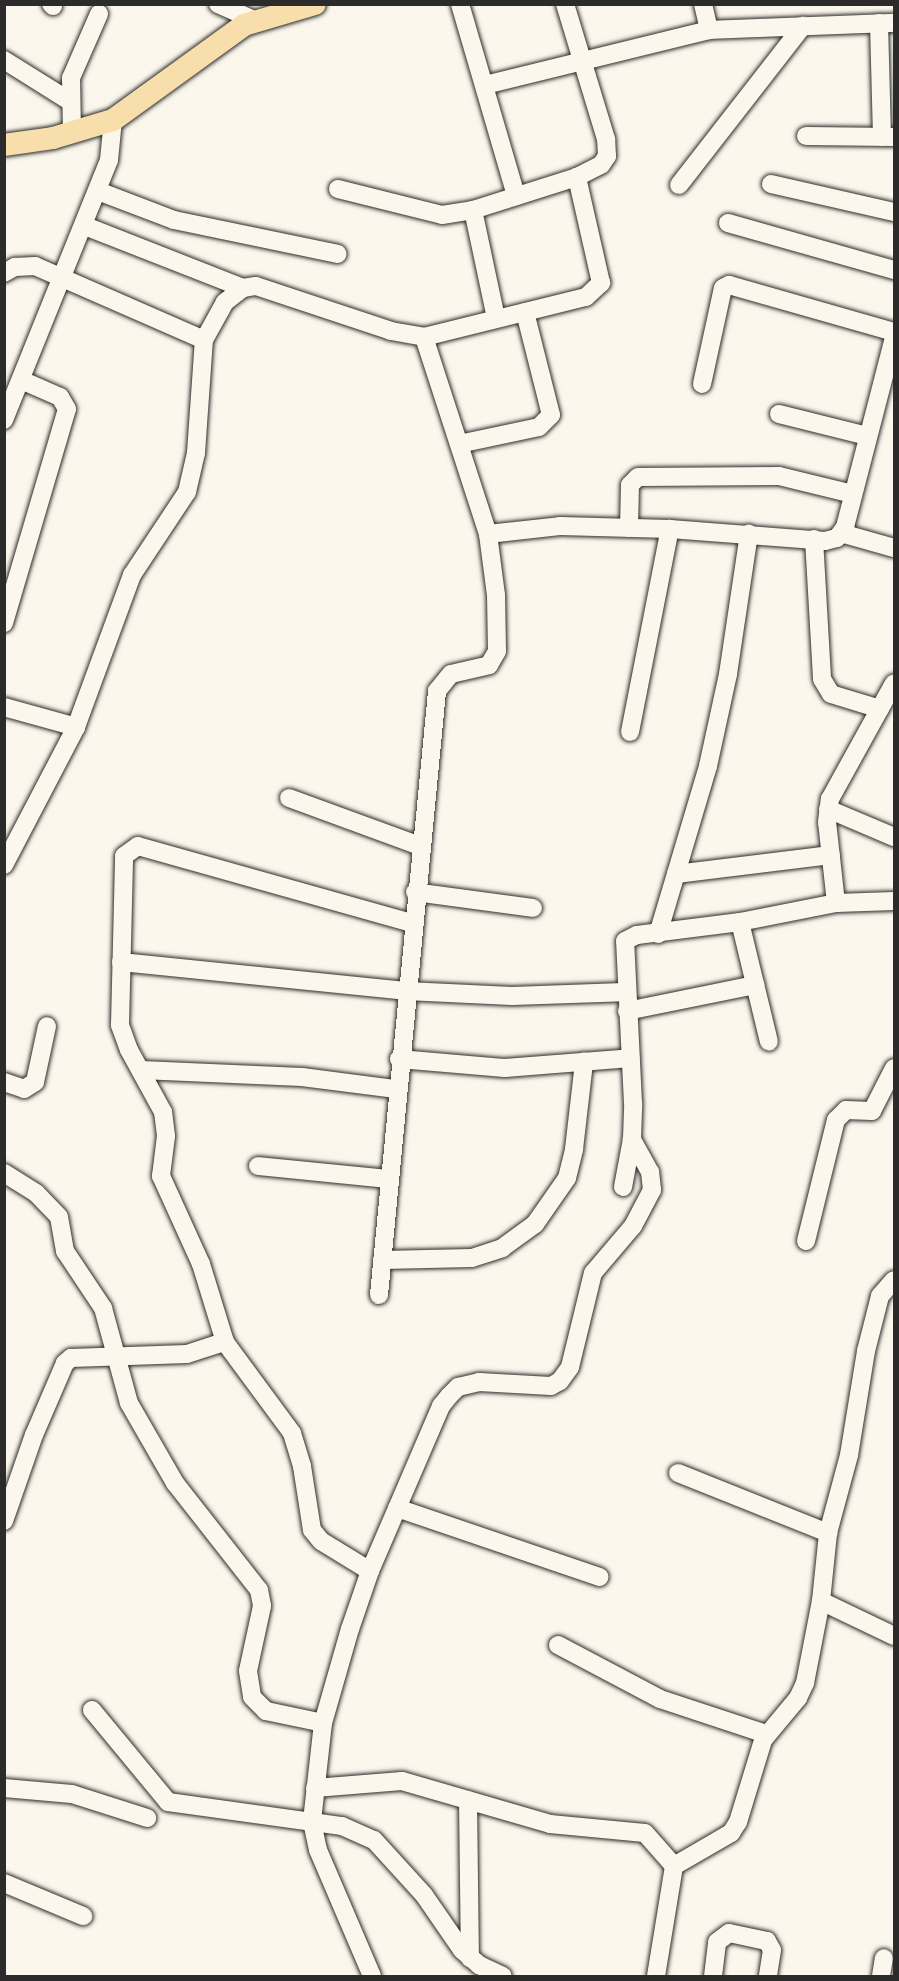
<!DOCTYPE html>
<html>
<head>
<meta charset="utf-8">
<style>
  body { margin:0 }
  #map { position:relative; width:899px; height:1981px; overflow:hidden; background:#fbf7ec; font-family:Itim,sans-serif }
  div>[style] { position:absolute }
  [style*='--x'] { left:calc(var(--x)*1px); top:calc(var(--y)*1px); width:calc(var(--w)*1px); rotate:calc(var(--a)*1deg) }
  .roads { filter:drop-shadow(0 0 2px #2b2b2b) drop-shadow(0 0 2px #2b2b2b) }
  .minor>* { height:18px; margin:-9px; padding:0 9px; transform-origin:9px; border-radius:9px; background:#fbf7ec }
  .major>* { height:22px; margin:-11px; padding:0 11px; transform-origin:11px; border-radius:11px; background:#f8deab }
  span { translate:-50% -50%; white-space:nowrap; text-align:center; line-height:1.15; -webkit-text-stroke:4.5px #fbf7ec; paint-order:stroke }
  .frame { position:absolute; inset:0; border:6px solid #2b2b2b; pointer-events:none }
</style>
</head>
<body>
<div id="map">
  <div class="roads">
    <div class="minor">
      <i style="--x:51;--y:4;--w:3;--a:45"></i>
      <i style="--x:218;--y:4;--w:39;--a:24"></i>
      <i style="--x:460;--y:4;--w:200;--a:73.7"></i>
      <i style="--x:703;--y:4;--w:27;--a:77"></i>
      <i style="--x:879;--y:23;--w:114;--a:88.5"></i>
      <i style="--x:4;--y:60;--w:79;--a:32.1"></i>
      <i style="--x:485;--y:85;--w:231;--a:-13.8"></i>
      <i style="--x:709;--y:30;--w:185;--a:-2.2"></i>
      <i style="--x:72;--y:133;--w:55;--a:-91"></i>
      <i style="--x:71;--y:78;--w:70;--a:-66.4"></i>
      <i style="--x:806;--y:136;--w:88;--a:0.7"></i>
      <i style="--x:771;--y:184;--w:126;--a:12.8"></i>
      <i style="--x:679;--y:185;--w:202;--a:-52.1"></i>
      <i style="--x:338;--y:189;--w:107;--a:14"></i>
      <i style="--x:442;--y:215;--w:31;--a:-9"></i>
      <i style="--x:473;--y:210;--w:109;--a:-17.6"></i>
      <i style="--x:577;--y:177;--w:27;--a:-27"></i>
      <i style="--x:601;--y:165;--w:11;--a:-56"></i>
      <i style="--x:607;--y:156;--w:17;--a:-93"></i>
      <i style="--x:606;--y:139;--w:141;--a:-106.9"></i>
      <i style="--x:98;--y:191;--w:81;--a:20.9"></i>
      <i style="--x:174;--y:220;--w:167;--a:11.7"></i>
      <i style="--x:473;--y:210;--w:110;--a:78"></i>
      <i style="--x:728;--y:223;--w:173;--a:15.8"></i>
      <i style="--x:85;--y:226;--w:170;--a:21.4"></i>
      <i style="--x:4;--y:273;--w:13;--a:-29"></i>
      <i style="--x:15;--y:267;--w:20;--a:-3"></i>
      <i style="--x:35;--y:266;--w:184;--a:23.6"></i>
      <i style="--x:702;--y:384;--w:98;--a:-77.7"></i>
      <i style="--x:723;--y:288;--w:7;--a:-27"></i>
      <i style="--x:729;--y:285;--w:172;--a:15.9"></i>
      <i style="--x:779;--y:414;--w:91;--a:14"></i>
      <i style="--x:4;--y:420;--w:280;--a:-68"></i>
      <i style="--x:109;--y:160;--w:40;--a:-84.3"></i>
      <i style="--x:459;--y:444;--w:82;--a:-12"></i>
      <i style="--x:539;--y:427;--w:17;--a:-45"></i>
      <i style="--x:551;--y:415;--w:106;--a:-104.2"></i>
      <i style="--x:629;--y:528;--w:43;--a:-88.7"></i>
      <i style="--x:630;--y:485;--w:11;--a:-45"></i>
      <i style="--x:638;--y:477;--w:141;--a:-0.4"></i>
      <i style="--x:779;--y:476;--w:76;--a:13.7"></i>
      <i style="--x:841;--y:533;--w:55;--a:15.8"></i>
      <i style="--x:488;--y:534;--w:72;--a:-6.3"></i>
      <i style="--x:560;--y:526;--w:110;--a:1.6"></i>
      <i style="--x:670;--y:529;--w:155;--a:4.4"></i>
      <i style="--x:825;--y:541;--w:12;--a:-14"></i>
      <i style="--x:837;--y:538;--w:14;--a:-54"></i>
      <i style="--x:845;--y:527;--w:196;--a:-75.5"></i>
      <i style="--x:814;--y:539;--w:140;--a:86.7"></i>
      <i style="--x:822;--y:679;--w:17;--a:59"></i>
      <i style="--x:831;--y:694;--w:51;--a:17"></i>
      <i style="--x:4;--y:623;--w:223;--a:-73.6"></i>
      <i style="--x:67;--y:409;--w:14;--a:-120"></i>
      <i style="--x:60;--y:397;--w:43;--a:-156.4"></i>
      <i style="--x:4;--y:707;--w:75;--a:15.5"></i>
      <i style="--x:630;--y:732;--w:207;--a:-78.9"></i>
      <i style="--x:289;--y:798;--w:140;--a:20.1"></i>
      <i style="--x:828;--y:809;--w:72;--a:23"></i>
      <i style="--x:4;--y:865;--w:156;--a:-62.4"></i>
      <i style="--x:76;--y:727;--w:162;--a:-69.8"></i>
      <i style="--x:132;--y:575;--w:100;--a:-56.5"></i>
      <i style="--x:187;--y:492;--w:40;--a:-77"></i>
      <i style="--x:196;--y:453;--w:113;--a:-86"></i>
      <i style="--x:204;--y:340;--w:43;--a:-61.1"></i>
      <i style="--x:225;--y:302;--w:23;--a:-38"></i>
      <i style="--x:243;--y:288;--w:13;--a:-9"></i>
      <i style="--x:256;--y:286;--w:142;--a:18.4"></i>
      <i style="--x:391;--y:331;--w:34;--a:10"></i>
      <i style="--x:424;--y:337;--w:167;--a:-13.9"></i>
      <i style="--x:586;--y:297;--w:21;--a:-43"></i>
      <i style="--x:601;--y:283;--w:109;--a:-102.8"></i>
      <i style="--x:676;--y:874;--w:156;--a:-7"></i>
      <i style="--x:415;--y:892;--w:119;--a:7.7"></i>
      <i style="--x:836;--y:903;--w:81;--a:-96.3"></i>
      <i style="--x:827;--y:822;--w:23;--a:-83"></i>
      <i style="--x:830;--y:799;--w:132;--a:-61.1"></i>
      <i style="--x:740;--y:922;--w:123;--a:76.4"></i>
      <i style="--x:658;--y:934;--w:175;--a:-73.4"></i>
      <i style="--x:708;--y:766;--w:94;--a:-77.7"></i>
      <i style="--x:728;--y:674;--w:142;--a:-81.5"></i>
      <i style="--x:121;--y:962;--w:286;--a:5.8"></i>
      <i style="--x:406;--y:991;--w:106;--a:2.7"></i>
      <i style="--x:512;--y:996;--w:114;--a:-2"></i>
      <i style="--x:627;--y:1011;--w:131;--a:-11.5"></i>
      <i style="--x:399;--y:1059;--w:106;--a:4.9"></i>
      <i style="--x:505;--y:1068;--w:126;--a:-4.5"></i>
      <i style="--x:141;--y:1070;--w:161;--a:2.5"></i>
      <i style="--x:302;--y:1077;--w:95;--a:7.3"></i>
      <i style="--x:4;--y:1082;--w:21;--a:19"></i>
      <i style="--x:24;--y:1089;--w:13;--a:-32"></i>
      <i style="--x:35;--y:1082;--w:57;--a:-77.9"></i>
      <i style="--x:258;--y:1166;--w:132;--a:5.7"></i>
      <i style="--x:4;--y:1173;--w:38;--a:32"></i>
      <i style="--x:36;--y:1193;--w:33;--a:46"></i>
      <i style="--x:59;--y:1217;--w:35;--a:80"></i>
      <i style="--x:65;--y:1251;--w:69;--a:56.3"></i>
      <i style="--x:103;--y:1308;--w:98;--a:74.7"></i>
      <i style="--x:129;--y:1403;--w:92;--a:60.1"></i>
      <i style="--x:175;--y:1483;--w:136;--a:51.9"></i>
      <i style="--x:259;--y:1590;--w:16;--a:79"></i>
      <i style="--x:262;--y:1606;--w:66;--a:102.2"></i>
      <i style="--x:248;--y:1671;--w:26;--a:81"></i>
      <i style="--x:252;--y:1697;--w:20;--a:45"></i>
      <i style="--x:266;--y:1711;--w:58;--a:11.9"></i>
      <i style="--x:623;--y:1187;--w:49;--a:-79.4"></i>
      <i style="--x:632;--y:1139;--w:36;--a:-88"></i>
      <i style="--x:633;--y:1103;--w:162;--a:-92.8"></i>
      <i style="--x:625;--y:941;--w:13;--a:-27"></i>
      <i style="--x:637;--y:935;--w:104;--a:-7.2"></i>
      <i style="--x:740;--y:922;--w:98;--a:-11.2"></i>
      <i style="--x:836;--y:903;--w:58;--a:-2"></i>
      <i style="--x:806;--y:1241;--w:125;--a:-76.1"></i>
      <i style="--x:836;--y:1120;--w:14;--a:-45"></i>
      <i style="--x:846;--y:1110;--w:26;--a:2"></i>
      <i style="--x:872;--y:1111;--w:48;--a:-62.9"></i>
      <i style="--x:382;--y:1260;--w:90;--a:-1.3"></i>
      <i style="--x:472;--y:1258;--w:32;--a:-18"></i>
      <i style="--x:502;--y:1248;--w:41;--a:-36"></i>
      <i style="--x:535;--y:1224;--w:56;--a:-55.2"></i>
      <i style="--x:567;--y:1178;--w:30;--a:-76"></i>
      <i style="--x:574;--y:1149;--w:88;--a:-83.4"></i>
      <i style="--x:379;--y:1295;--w:607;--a:-84.51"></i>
      <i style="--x:437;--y:691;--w:22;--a:-51"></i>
      <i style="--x:451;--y:674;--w:39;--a:-13"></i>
      <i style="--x:489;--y:665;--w:16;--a:-60"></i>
      <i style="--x:497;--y:651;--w:56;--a:-91"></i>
      <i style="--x:496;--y:595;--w:62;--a:-97.5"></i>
      <i style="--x:488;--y:534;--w:207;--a:-108"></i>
      <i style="--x:678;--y:1473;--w:162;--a:21.8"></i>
      <i style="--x:397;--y:1508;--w:214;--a:18.8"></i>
      <i style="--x:4;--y:1521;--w:91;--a:-70.8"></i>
      <i style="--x:34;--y:1435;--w:78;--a:-66.7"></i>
      <i style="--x:65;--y:1363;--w:8;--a:-40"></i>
      <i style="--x:71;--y:1358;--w:116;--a:-2"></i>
      <i style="--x:187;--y:1354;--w:40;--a:-18"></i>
      <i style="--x:370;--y:1571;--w:57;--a:-148.5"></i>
      <i style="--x:321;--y:1541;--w:14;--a:-129"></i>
      <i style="--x:312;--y:1530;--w:65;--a:-98.9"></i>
      <i style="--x:302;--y:1466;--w:34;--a:-107"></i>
      <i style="--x:292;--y:1433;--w:113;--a:-126.4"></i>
      <i style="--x:225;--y:1342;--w:82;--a:-107.1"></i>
      <i style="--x:201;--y:1264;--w:97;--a:-114.4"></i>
      <i style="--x:161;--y:1176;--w:40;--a:-82.9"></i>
      <i style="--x:166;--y:1136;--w:24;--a:-97"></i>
      <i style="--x:163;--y:1112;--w:71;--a:-118.7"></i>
      <i style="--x:129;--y:1050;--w:27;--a:-110"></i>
      <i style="--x:120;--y:1025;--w:169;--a:-88.6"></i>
      <i style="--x:124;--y:856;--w:17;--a:-36"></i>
      <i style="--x:138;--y:846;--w:285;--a:15.7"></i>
      <i style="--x:821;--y:1601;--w:81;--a:25.6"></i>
      <i style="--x:558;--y:1645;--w:115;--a:27.9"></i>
      <i style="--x:660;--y:1699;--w:112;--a:18.3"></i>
      <i style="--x:92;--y:1710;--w:119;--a:50.4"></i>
      <i style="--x:168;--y:1802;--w:176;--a:7.9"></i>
      <i style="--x:342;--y:1826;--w:35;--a:24"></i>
      <i style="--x:374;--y:1840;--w:74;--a:47.7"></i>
      <i style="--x:424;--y:1895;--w:67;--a:55.4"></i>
      <i style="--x:462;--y:1950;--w:23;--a:41"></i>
      <i style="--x:479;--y:1965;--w:26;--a:25"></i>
      <i style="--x:4;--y:1788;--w:68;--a:5"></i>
      <i style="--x:72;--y:1794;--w:79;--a:17.7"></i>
      <i style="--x:315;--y:1788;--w:87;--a:-4.6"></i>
      <i style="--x:402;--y:1781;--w:154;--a:16.2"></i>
      <i style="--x:550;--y:1824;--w:95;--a:5.4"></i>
      <i style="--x:645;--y:1833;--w:44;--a:48.7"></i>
      <i style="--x:468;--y:1800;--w:158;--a:89.3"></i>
      <i style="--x:4;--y:1883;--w:86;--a:22.7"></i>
      <i style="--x:372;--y:1976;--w:137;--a:-113.2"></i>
      <i style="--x:318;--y:1850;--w:30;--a:-102"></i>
      <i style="--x:312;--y:1821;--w:99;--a:-83.6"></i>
      <i style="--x:323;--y:1723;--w:98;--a:-74"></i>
      <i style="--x:350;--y:1629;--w:61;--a:-71"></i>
      <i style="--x:370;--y:1571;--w:180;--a:-66.7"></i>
      <i style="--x:441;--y:1406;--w:13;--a:-51"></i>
      <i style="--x:449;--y:1396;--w:13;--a:-45"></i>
      <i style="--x:458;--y:1387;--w:22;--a:-13"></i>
      <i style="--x:479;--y:1382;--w:72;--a:3.2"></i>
      <i style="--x:551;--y:1386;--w:10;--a:-29"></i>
      <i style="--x:560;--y:1381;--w:17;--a:-54"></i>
      <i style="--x:570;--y:1367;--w:97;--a:-76.3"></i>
      <i style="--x:593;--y:1273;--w:62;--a:-49.6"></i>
      <i style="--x:633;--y:1226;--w:41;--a:-62.2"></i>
      <i style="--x:652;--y:1190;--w:18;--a:-96"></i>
      <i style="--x:650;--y:1172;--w:38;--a:-119"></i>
      <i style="--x:656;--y:1976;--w:111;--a:-80.7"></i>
      <i style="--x:674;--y:1866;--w:66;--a:-30.1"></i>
      <i style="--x:731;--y:1833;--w:13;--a:-58"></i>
      <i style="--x:738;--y:1822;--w:86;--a:-73"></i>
      <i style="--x:763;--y:1740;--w:55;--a:-50.2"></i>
      <i style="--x:798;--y:1698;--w:17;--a:-65"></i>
      <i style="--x:805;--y:1683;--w:84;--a:-79"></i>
      <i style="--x:821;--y:1601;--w:68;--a:-84.1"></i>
      <i style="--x:828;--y:1533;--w:81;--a:-74.9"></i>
      <i style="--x:849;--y:1455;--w:105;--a:-80.7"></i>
      <i style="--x:866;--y:1351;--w:57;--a:-75.7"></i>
      <i style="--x:880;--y:1296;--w:21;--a:-49"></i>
      <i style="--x:713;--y:1976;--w:34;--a:-83"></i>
      <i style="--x:717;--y:1942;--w:15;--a:-37"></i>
      <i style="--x:729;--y:1933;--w:39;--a:12"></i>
      <i style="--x:767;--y:1941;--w:10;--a:61"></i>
      <i style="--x:772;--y:1950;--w:26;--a:99"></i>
      <i style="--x:881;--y:1976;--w:18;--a:-81"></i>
    </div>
    <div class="major">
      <i style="--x:4;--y:145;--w:49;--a:-8.1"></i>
      <i style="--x:53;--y:138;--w:63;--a:-16.7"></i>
      <i style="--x:113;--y:120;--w:162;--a:-35.9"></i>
      <i style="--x:244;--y:25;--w:74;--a:-16.5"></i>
    </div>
  </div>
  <div class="frame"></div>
</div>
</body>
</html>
